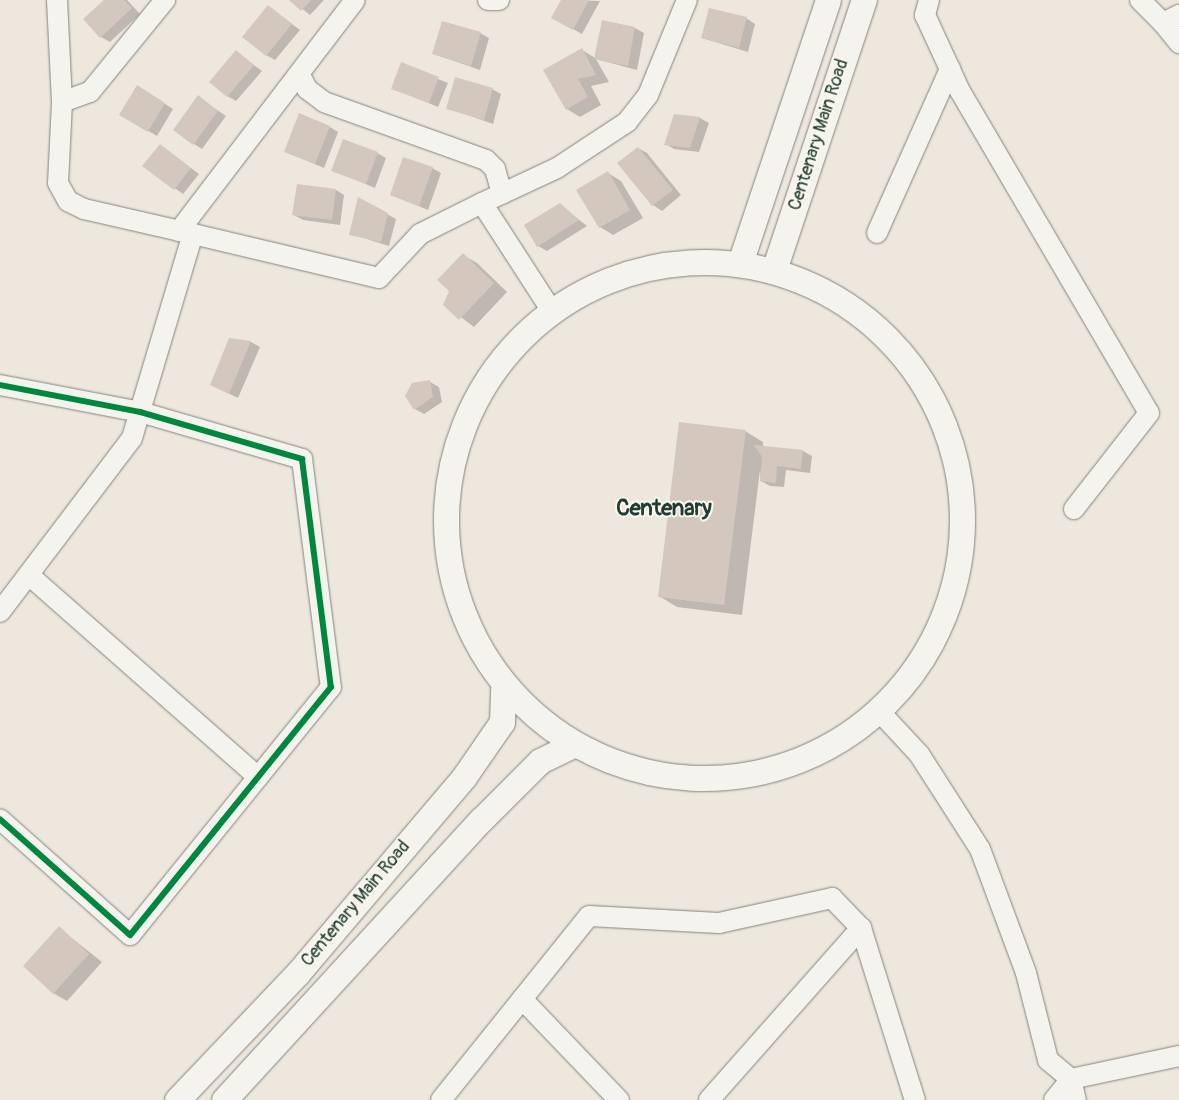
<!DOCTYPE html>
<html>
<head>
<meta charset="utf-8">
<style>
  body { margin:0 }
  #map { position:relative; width:1179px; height:1100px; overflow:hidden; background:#eee7de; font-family:Pangolin,sans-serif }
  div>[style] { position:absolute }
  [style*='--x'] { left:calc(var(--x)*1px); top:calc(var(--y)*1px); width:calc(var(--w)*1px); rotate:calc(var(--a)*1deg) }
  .shadow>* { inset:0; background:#0003 }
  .building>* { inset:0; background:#d4c8be }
  .roads { filter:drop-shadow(0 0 1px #82847e) drop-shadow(0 0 1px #82847e) }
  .minor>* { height:20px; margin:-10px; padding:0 10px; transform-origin:10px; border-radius:10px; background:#f5f3ee }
  .tertiary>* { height:25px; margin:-12.5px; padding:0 12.5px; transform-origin:12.5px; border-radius:12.5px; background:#f5f3ee }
  .tertiary>.ring { margin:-12.5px; padding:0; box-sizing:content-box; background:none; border:25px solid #f5f3ee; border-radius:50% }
  .cycleway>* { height:6px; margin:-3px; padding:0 3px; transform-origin:3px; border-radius:3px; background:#00873e }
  span { translate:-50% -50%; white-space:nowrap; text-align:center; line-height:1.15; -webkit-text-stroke:4px #fbf7ec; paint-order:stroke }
  .street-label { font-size:18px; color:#1f3d34 }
  .district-label { font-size:22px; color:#1f3d34; font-weight:700 }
</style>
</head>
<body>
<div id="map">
  <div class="shadow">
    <i style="clip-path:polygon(106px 0,127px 0,140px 14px,110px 42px,101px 37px)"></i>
    <i style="clip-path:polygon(291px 0,324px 0,310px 15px)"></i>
    <i style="clip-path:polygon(563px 0,600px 1px,582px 34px,553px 18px)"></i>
    <i style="clip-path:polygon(268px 6px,300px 30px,275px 60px,266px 55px)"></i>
    <i style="clip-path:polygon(746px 18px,755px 24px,748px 52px,702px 38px)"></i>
    <i style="clip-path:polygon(603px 21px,635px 28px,644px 33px,637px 70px,596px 59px,609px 82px,591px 86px,601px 105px,580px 117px,567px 109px,582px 50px,595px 58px)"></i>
    <i style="clip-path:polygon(480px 33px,489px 38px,480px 70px,434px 54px)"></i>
    <i style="clip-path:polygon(236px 52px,262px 71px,236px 101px,227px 96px)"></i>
    <i style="clip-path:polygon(401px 64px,448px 83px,438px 107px,392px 88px)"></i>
    <i style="clip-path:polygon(138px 87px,173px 109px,157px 136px,121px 115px)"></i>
    <i style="clip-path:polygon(492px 89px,501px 94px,493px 124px,448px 108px)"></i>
    <i style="clip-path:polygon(198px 97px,226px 116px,202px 149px,194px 144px)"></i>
    <i style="clip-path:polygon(674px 116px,700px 118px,709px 123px,699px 152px,674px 149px,666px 144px)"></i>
    <i style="clip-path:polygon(330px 127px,338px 132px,324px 168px,286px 152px)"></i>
    <i style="clip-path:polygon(160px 145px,199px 174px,183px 194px,144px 166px)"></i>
    <i style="clip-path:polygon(638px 148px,647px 153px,681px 195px,662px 211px,653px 205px)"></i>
    <i style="clip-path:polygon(377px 153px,386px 158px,375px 188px,332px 170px)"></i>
    <i style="clip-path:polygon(432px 168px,441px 173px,428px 210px,391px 195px)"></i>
    <i style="clip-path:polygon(608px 173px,621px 181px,643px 218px,613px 235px,600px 227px)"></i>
    <i style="clip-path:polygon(336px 190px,344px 195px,340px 225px,303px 220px,294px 215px)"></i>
    <i style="clip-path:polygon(359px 199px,396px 219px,389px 246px,351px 234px)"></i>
    <i style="clip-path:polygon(560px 205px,587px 226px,547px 251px,538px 246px)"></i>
    <i style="clip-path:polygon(463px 255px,477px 263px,507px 292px,474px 327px,445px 305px)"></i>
    <i style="clip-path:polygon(230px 340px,251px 342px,260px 347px,238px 398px,211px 385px)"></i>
    <i style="clip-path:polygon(430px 382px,439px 387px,442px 402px,424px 414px,415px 409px,406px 396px)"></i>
    <i style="clip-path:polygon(745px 431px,763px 442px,763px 447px,803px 451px,812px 456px,810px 473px,786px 470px,784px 487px,770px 486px,761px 481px,760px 470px,742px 615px,677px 607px,659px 596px)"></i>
    <i style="clip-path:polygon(59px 928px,102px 962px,67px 1001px,53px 993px)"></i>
  </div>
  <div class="building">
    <i style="clip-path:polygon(104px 0,124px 0,132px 8px,100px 38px,83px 19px)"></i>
    <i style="clip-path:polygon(289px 0,311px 0,301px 11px)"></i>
    <i style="clip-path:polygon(561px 0,589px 0,573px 30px,551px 18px)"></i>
    <i style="clip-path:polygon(268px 5px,292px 24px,266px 56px,242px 37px)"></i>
    <i style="clip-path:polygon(709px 8px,747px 17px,739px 48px,701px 38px)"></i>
    <i style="clip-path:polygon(602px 20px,635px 27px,628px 66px,594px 59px)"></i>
    <i style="clip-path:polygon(442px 21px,481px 32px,471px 66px,432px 54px)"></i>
    <i style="clip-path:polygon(582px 48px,596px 75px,578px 79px,588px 97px,566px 110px,543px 70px)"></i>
    <i style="clip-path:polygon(236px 50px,254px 65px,227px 97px,209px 82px)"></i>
    <i style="clip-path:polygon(401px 62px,439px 77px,429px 103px,391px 89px)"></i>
    <i style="clip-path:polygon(455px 77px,493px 88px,484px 120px,446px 109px)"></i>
    <i style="clip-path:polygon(137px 85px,165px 103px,148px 132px,119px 115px)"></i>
    <i style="clip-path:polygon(198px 95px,218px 111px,193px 145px,173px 130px)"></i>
    <i style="clip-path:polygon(299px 113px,330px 126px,315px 164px,284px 152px)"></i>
    <i style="clip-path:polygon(674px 114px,700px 117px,690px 148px,664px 145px)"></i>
    <i style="clip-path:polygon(343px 139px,378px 152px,366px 184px,331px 171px)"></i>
    <i style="clip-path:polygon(160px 144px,191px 168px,174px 190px,142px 166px)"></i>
    <i style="clip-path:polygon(638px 147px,673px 190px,652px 206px,617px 163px)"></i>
    <i style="clip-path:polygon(403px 157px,433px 167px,419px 206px,390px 195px)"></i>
    <i style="clip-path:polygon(608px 171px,630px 210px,599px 228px,576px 190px)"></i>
    <i style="clip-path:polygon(297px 184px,336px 189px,332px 220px,292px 215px)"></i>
    <i style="clip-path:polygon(358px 197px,388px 213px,381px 242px,349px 235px)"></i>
    <i style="clip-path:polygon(560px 203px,579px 220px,537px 247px,524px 225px)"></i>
    <i style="clip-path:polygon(463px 253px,494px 283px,459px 320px,443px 305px,449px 291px,437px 280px)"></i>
    <i style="clip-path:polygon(229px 338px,251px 341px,229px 394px,210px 385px)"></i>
    <i style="clip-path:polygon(430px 380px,433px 397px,414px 410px,405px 396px,412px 383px)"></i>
    <i style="clip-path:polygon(679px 422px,746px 430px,724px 605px,658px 597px)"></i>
    <i style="clip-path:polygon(754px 445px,803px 450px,801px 469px,777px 466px,776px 483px,760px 481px,762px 457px)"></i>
    <i style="clip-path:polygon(59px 926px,89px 954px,53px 994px,23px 966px)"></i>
  </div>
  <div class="roads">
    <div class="minor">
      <i style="--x:57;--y:0;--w:102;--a:87.2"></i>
      <i style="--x:62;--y:102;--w:81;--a:92.8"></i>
      <i style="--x:58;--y:183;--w:21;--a:61"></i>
      <i style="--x:68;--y:201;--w:18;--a:27"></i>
      <i style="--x:84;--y:209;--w:112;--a:12.9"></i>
      <i style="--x:488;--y:0;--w:11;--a:0"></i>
      <i style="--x:929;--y:0;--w:16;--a:105"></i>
      <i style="--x:925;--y:15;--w:84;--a:65.3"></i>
      <i style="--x:960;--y:91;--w:373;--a:59.6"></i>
      <i style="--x:1149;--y:413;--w:122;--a:128"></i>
      <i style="--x:1140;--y:0;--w:33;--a:45"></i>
      <i style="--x:1163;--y:23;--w:18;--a:-27"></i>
      <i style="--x:1163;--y:23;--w:26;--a:51"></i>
      <i style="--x:300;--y:75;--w:16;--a:63"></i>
      <i style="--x:307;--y:89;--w:21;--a:37"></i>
      <i style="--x:324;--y:102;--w:172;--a:19.7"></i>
      <i style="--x:486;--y:160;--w:13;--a:45"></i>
      <i style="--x:495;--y:169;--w:26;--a:74"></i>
      <i style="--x:62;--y:102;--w:30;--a:-20"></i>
      <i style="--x:90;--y:92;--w:119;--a:-50.8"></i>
      <i style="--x:482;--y:203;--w:83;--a:-25"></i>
      <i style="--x:557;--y:168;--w:84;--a:-33.3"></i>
      <i style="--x:627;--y:122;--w:34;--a:-52"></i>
      <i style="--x:648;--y:95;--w:103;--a:-67.7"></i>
      <i style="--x:179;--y:231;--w:290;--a:-52.7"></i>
      <i style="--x:877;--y:233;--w:180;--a:-66"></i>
      <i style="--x:0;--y:385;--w:143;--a:10.9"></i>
      <i style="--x:140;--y:412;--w:169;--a:16.2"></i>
      <i style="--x:302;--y:459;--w:230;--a:82.8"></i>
      <i style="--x:331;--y:687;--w:319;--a:129"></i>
      <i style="--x:130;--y:935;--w:174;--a:-138.3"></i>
      <i style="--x:30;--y:576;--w:304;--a:41.4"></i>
      <i style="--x:0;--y:612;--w:218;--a:-52.8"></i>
      <i style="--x:132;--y:438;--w:213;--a:-73.4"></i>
      <i style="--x:193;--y:234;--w:191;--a:13.3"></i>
      <i style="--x:379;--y:278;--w:60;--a:-47"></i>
      <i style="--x:420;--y:234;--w:69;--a:-26.6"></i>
      <i style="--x:482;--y:203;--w:129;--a:57.1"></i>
      <i style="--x:879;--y:711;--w:59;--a:47.1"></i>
      <i style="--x:919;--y:754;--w:113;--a:57.3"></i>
      <i style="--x:980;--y:849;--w:132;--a:69.6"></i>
      <i style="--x:1026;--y:973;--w:90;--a:75.8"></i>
      <i style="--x:1048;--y:1060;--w:30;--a:40"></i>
      <i style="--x:1071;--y:1079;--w:110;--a:-12"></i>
      <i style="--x:522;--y:999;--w:140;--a:46.2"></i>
      <i style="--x:1071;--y:1079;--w:22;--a:77"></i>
      <i style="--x:441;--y:1100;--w:236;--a:-51.2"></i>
      <i style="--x:589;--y:916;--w:130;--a:3.1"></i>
      <i style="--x:719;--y:923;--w:116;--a:-12.5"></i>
      <i style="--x:832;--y:898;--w:42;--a:46"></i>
      <i style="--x:861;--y:928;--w:180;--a:72.6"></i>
      <i style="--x:709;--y:1100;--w:230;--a:-48.5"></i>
      <i style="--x:1054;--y:1100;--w:27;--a:-51"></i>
    </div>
    <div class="tertiary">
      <i class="ring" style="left:446px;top:262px;width:491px;height:491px"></i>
      <i style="--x:740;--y:263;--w:277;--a:-71.5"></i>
      <i style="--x:774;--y:270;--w:285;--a:-71.6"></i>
      <i style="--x:177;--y:1100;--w:174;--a:-46.4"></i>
      <i style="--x:297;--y:974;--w:258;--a:-49.7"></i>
      <i style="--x:464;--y:777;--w:67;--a:-55.4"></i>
      <i style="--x:502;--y:722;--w:33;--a:-88"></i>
      <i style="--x:224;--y:1100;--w:380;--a:-47.5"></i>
      <i style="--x:481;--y:820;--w:83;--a:-45"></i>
      <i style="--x:540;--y:761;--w:37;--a:-26"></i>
    </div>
  </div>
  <div class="cycleway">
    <i style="--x:0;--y:385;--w:143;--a:10.9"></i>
    <i style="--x:140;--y:412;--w:169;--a:16.2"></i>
    <i style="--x:302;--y:459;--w:230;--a:82.8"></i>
    <i style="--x:331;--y:687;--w:319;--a:129"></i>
    <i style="--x:130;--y:935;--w:174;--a:-138.3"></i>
  </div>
  <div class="street-label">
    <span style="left:819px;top:135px;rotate:-72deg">Centenary Main Road</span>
    <span style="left:356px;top:904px;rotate:-50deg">Centenary Main Road</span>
  </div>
  <div class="district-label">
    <span style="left:664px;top:509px">Centenary</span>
  </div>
</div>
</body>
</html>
